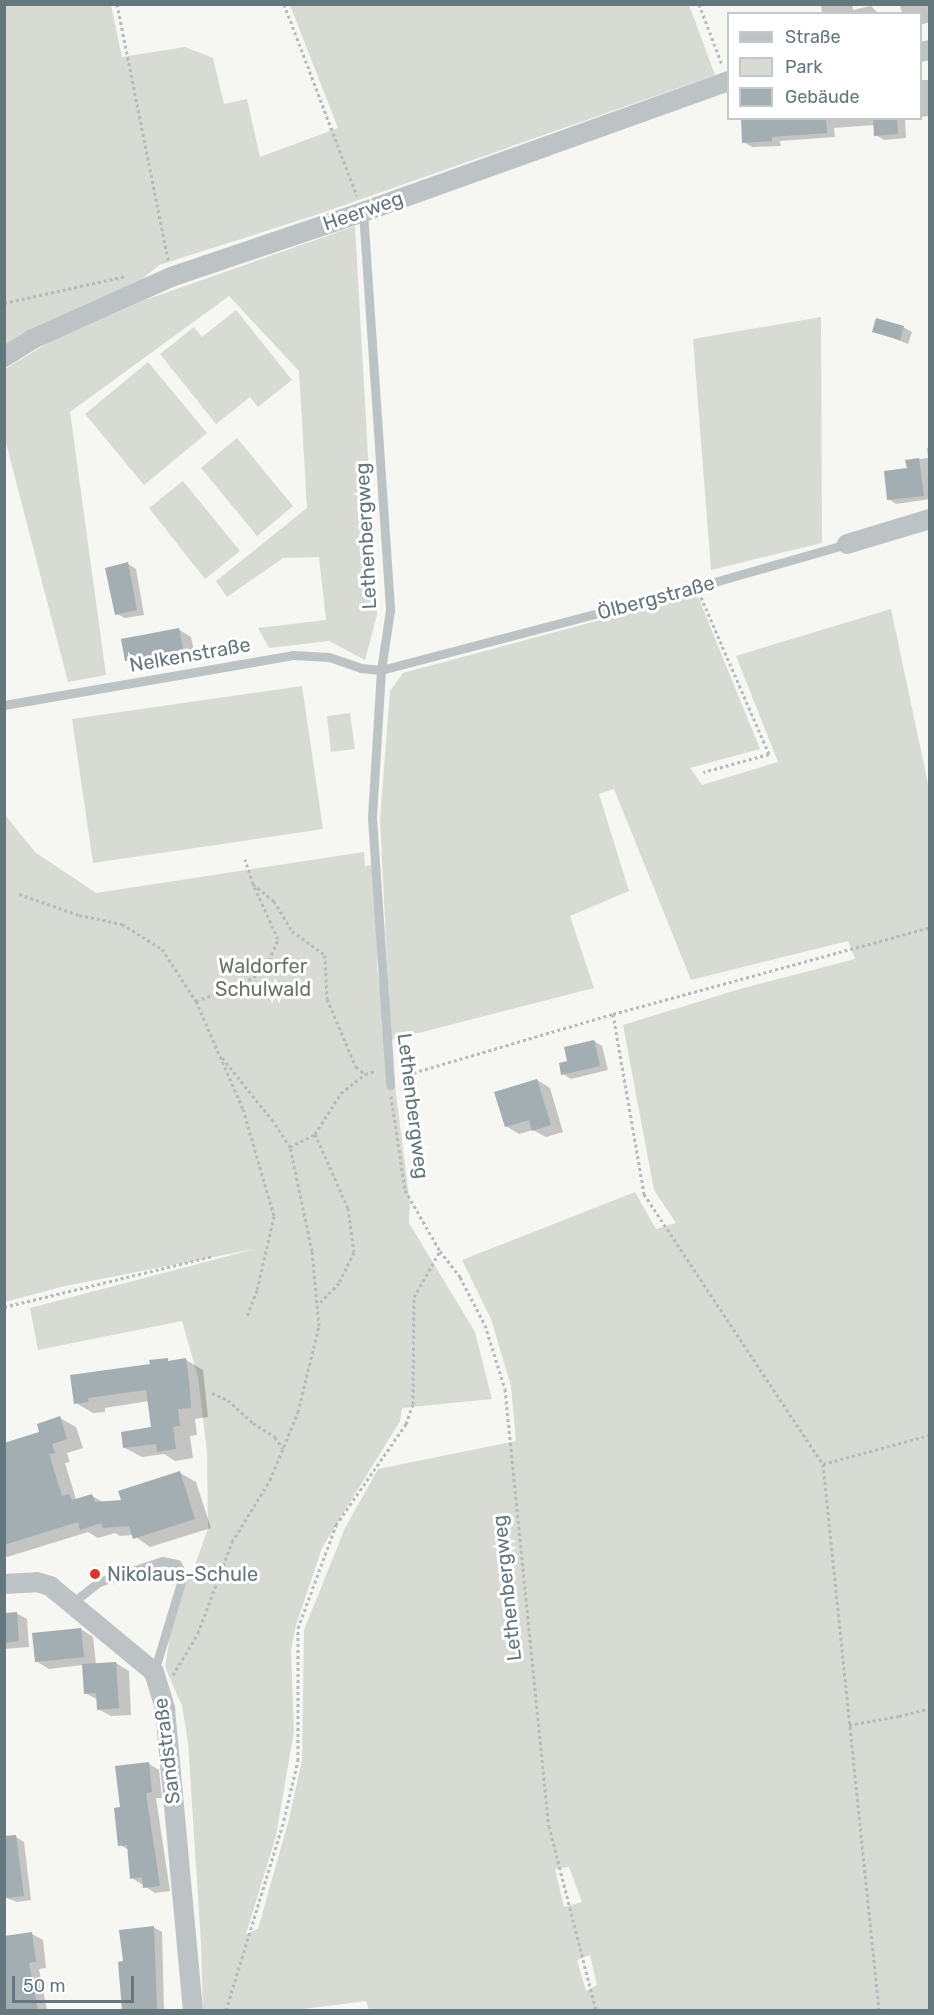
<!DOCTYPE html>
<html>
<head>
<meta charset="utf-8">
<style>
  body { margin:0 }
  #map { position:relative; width:934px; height:2015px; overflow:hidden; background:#f6f6f3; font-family:Rubik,sans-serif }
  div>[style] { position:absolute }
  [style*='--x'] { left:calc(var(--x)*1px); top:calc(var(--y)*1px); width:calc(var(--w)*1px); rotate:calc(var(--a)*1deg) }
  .green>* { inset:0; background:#d7dbd3 }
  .shadow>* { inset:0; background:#0003 }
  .building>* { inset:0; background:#a2aeb1 }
  .path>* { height:3px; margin-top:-1.5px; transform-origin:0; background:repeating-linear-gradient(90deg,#b6babc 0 3px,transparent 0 6px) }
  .lane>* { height:9px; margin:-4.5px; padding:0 4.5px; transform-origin:4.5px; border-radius:4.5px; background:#bdc3c5 }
  .street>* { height:20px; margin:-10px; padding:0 10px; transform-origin:10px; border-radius:10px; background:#bdc3c5 }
  .dots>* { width:16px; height:16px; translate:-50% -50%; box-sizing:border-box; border:3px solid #fff; border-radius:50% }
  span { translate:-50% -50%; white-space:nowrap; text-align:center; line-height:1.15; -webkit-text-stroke:6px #fff; paint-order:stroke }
  .street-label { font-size:20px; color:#63777d }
  .park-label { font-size:20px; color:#697661 }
  .poi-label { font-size:20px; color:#63777d }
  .left { translate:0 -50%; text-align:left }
  .frame { position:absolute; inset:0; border:6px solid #63777d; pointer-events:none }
  .legend { position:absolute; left:727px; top:12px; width:195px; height:108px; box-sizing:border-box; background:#fff; border:2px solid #c1c9cb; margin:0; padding:8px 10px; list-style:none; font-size:18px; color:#63777d }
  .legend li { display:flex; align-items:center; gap:12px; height:30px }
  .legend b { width:30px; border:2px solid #c1c9cb }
  .scale { position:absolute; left:12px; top:1976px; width:122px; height:27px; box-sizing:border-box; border:3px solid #63777d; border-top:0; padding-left:8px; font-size:18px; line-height:21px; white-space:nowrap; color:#63777d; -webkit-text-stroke:4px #fff; paint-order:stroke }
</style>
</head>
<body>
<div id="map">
  <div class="green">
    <i style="clip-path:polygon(5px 5px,111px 5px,122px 57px,185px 47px,213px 58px,224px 104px,247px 99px,260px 157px,338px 128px,290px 5px,689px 5px,715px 75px,313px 216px,159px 265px,135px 285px,5px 346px)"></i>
    <i style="clip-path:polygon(355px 226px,377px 615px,365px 660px,329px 641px,269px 648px,258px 628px,326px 620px,319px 557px,283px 558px,227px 597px,216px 581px,307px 508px,299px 371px,229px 296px,70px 412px,106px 675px,68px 682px,5px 439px,5px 369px,48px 343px,145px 300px)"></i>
    <i style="clip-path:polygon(236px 310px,292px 380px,258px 407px,250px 397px,216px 424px,160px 354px,194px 327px,202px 337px)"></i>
    <i style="clip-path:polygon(821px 317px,822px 543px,711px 570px,693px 339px)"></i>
    <i style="clip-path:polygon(148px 362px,207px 433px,144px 485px,85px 414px)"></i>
    <i style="clip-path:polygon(237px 438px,293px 506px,257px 536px,201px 468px)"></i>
    <i style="clip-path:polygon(183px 481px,240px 551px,205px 579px,149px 508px)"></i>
    <i style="clip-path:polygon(evenodd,697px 594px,760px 749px,690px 768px,702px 785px,778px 762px,736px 656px,891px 609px,930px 793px,929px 2010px,369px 2010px,366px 2001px,296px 2010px,203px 2010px,201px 1944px,188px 1742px,182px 1706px,165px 1667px,175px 1604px,194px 1568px,208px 1528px,207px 1452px,198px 1377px,182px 1321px,38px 1350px,30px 1308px,255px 1249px,65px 1286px,5px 1302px,5px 815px,35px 852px,96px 893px,364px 852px,365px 866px,377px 864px,377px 968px,394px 1078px,410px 1204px,409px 1223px,475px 1332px,492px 1399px,402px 1408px,400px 1421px,322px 1548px,296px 1625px,291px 1650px,294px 1731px,276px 1836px,246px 1934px,258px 1929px,289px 1819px,302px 1760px,304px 1630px,345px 1528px,378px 1469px,516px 1441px,511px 1386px,491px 1319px,462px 1260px,635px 1192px,656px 1229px,676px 1223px,654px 1190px,623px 1025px,740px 989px,855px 959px,848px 941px,691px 980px,614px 789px,599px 794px,629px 891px,570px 916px,594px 988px,391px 1040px,380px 819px,390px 691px,403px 673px,697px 594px,569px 1867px,582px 1902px,564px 1907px,555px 1869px,569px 1867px,697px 594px,590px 1955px,597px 1985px,586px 1991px,577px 1960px,590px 1955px)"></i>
    <i style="clip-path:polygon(302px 686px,323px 829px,93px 863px,72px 719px)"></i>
    <i style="clip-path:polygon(350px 713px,355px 749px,331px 752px,327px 716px)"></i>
  </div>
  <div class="shadow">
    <i style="clip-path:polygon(821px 4px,852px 4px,853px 10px,871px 6px,879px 14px,822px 14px)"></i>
    <i style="clip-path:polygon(899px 4px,930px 4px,930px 22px,920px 25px,920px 14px,903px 14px)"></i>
    <i style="clip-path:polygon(920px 80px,930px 80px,930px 116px,920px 117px)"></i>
    <i style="clip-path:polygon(742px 118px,905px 118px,906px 138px,884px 140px,876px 135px,875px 125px,834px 128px,835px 137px,780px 141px,781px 146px,752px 147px,744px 142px)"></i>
    <i style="clip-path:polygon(903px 327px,912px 332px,908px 344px,874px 331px)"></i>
    <i style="clip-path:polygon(930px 447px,930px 499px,896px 504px,889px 499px,908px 469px,907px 461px,928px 458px,927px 448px)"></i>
    <i style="clip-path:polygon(128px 564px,136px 569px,144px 615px,125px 618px,117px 614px)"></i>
    <i style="clip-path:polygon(178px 629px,191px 637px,195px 656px,139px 667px,126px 660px)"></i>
    <i style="clip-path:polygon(594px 1041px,602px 1046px,608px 1070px,571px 1079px,563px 1074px,569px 1062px)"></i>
    <i style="clip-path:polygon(537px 1080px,550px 1088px,563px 1132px,546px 1137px,533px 1130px,519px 1134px,506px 1126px)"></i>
    <i style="clip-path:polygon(186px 1360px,203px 1370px,208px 1417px,195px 1419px,197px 1435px,190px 1436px,193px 1458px,175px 1461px,164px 1454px,142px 1457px,125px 1448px,153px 1429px,149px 1401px,105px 1408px,105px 1412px,93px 1413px,76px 1403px,151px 1365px,151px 1362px)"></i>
    <i style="clip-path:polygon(60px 1418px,76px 1427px,83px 1448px,67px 1453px,70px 1462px,65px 1463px,76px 1499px,92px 1496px,105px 1503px,123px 1502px,180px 1473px,196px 1482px,211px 1528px,150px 1547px,133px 1535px,120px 1536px,115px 1533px,98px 1538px,88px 1532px,4px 1558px,4px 1445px,41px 1433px)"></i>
    <i style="clip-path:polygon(16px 1613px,27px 1619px,29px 1647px,4px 1649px,4px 1614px)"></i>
    <i style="clip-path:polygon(81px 1629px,93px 1637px,96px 1664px,116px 1663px,129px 1671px,131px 1715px,111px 1716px,98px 1709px,98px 1700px,85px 1693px,83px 1665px,49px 1669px,36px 1661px)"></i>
    <i style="clip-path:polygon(149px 1764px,159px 1770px,162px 1798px,156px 1798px,170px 1891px,155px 1893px,132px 1878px,129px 1850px,120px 1845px,121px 1808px)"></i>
    <i style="clip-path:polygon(16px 1837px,24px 1842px,31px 1900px,17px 1902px,4px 1897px,4px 1838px)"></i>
    <i style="clip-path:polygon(153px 1927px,162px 1932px,164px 2010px,122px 2010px,120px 1963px,125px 1963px)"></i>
    <i style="clip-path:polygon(32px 1934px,43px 1940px,46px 1968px,39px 1969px,47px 2010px,5px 2010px)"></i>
  </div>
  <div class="building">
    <i style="clip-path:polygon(741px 118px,826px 118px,827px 133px,772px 137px,772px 141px,742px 143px)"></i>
    <i style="clip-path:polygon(873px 118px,897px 118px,898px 134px,874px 136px)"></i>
    <i style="clip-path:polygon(876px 318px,904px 326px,900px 340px,872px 332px)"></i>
    <i style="clip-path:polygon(919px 458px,924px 496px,887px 500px,884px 471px,907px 468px,905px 460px)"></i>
    <i style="clip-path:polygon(128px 562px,137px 610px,115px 615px,105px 568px)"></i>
    <i style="clip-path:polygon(179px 628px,183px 649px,125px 661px,121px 639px)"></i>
    <i style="clip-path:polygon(594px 1040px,600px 1066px,561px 1075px,559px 1063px,567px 1061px,564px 1047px)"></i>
    <i style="clip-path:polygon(537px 1079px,551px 1125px,532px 1131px,529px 1120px,505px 1127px,494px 1092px)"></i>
    <i style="clip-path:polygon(168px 1358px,168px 1361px,186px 1358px,189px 1380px,191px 1408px,178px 1409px,180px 1426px,173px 1427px,176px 1449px,157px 1452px,156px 1444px,123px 1448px,121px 1432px,151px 1427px,146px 1390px,88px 1398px,89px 1402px,74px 1404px,70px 1375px,150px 1364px,149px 1360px)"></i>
    <i style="clip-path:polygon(60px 1416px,67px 1439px,52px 1444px,55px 1453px,49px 1454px,62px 1496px,69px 1494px,72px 1500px,92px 1494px,95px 1502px,121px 1500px,118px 1491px,180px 1471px,195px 1519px,133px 1539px,129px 1526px,103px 1528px,101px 1523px,80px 1530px,78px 1522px,4px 1545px,4px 1443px,39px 1432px,37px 1424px)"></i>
    <i style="clip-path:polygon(17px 1612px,19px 1641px,4px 1643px,4px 1613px)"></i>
    <i style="clip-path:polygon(81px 1628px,84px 1657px,35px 1662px,32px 1633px)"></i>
    <i style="clip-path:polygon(116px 1662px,119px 1708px,97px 1710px,96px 1693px,84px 1694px,82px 1664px)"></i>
    <i style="clip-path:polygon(149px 1762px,152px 1792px,146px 1793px,160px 1886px,143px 1888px,142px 1877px,130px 1879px,127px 1845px,118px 1846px,114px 1808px,120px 1807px,115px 1766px)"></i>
    <i style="clip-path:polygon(16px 1835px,24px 1896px,7px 1898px,4px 1892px,4px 1836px)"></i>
    <i style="clip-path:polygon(154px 1926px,157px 2010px,122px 2010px,118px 1962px,123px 1961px,119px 1930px)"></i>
    <i style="clip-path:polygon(32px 1932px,36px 1962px,29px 1963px,38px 2010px,4px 2010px,4px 1936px)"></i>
  </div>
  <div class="path">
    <i style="--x:117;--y:4;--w:261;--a:78.7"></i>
    <i style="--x:284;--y:4;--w:205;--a:69.2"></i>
    <i style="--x:699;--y:4;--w:65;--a:69.3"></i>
    <i style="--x:4;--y:303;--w:125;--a:-12.5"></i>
    <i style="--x:701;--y:597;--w:171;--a:66.6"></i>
    <i style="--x:769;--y:754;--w:68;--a:164.7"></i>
    <i style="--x:253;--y:884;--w:27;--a:39"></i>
    <i style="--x:274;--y:901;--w:35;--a:59"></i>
    <i style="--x:292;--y:931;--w:41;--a:36"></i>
    <i style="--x:325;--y:955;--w:44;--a:87.4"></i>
    <i style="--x:327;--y:999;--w:74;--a:66.9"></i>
    <i style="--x:356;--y:1067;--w:11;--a:38"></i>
    <i style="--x:365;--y:1074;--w:11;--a:-15"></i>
    <i style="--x:19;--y:894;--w:64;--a:19.3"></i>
    <i style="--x:79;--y:915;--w:44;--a:11.8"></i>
    <i style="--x:122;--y:924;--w:47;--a:32"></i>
    <i style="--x:162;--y:949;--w:62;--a:56.8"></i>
    <i style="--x:196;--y:1001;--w:118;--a:66.5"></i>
    <i style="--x:243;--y:1109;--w:111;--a:73.8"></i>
    <i style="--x:274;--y:1216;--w:76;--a:102.9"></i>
    <i style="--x:257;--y:1290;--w:30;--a:111"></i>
    <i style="--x:196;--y:1001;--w:50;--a:-21"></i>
    <i style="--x:243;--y:983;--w:24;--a:-30"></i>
    <i style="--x:264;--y:971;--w:35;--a:-66"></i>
    <i style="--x:278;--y:939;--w:60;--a:-114.4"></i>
    <i style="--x:253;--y:884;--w:26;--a:-108"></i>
    <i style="--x:613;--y:1014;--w:183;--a:80.2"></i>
    <i style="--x:644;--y:1194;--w:324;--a:56.5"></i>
    <i style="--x:823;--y:1464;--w:549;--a:84.14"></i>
    <i style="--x:402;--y:1076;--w:220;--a:-16.4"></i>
    <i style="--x:613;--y:1014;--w:329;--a:-15.3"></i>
    <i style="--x:391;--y:1096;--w:95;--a:81.5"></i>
    <i style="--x:405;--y:1190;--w:70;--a:60.2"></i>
    <i style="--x:440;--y:1251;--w:33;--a:52"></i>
    <i style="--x:460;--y:1277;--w:54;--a:62.5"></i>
    <i style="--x:485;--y:1325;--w:67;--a:72.6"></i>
    <i style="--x:505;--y:1389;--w:439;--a:84.3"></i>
    <i style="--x:549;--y:1826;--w:190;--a:75.7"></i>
    <i style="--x:315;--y:1134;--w:81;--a:66"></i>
    <i style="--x:348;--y:1208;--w:44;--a:82.2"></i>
    <i style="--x:354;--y:1252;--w:34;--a:116"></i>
    <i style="--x:339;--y:1283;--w:30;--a:134"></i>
    <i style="--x:290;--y:1147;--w:28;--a:-27"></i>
    <i style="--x:315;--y:1134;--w:49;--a:-57.6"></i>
    <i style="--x:341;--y:1093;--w:31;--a:-38"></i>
    <i style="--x:4;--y:1307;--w:216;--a:-13.7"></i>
    <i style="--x:212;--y:1393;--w:17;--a:24"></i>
    <i style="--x:228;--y:1400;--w:34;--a:43"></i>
    <i style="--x:253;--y:1423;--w:26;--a:32"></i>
    <i style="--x:275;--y:1437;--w:14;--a:56"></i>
    <i style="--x:823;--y:1464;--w:111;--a:-15.2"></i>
    <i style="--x:173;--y:1675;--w:49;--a:-59.2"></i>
    <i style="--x:198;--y:1633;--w:97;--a:-69.5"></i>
    <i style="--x:232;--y:1542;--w:73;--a:-58.5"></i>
    <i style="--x:270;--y:1480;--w:74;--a:-67.6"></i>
    <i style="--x:298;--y:1412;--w:89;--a:-76.3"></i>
    <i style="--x:319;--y:1326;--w:75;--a:-95.3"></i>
    <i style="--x:312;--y:1251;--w:106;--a:-101.9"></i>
    <i style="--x:290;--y:1147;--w:31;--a:-123"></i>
    <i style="--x:273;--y:1121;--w:83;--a:-128.7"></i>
    <i style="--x:849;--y:1725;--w:51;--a:-10.2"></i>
    <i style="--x:899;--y:1716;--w:32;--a:-14"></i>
    <i style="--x:226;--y:2010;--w:199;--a:-73"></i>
    <i style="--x:284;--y:1820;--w:62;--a:-76.9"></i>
    <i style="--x:298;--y:1760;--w:132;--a:-90"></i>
    <i style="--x:298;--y:1628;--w:110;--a:-69.7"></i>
    <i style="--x:336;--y:1525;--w:123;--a:-55.3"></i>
    <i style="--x:406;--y:1424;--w:21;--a:-71"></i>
    <i style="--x:413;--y:1404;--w:107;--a:-89.5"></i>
    <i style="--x:414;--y:1297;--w:53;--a:-60.5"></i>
  </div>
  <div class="lane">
    <i style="--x:363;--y:212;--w:399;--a:86.1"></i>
    <i style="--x:390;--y:610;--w:61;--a:98.5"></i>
    <i style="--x:381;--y:670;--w:148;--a:93.5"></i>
    <i style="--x:372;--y:818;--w:268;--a:86.1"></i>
    <i style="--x:4;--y:705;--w:293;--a:-9.8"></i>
    <i style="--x:293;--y:655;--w:36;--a:3"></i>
    <i style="--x:329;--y:657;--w:34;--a:19"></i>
    <i style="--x:361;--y:668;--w:20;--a:6"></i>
    <i style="--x:381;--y:670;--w:327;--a:-14.7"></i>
    <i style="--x:697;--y:587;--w:156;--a:-16"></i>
    <i style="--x:72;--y:1603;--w:34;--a:-38"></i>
    <i style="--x:99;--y:1582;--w:66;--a:-18.4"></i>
    <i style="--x:162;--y:1561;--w:15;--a:11"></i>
    <i style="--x:177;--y:1564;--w:13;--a:63"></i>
    <i style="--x:183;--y:1576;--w:100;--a:106.8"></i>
  </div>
  <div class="street">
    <i style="--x:920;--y:52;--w:10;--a:-11"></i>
    <i style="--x:4;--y:357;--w:34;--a:-32"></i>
    <i style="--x:33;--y:339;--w:151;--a:-24.2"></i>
    <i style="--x:171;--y:277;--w:203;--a:-18.7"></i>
    <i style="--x:363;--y:212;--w:388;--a:-19.7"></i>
    <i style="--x:847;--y:544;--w:87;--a:-16.8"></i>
    <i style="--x:4;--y:1584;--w:33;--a:-3"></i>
    <i style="--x:37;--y:1582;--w:14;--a:17"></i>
    <i style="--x:50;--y:1586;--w:135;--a:39.6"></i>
    <i style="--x:154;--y:1672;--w:39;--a:73"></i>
    <i style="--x:165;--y:1709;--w:302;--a:84.7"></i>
  </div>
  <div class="dots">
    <i style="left:95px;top:1574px;background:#dc332e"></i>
  </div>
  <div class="street-label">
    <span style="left:363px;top:211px;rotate:-19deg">Heerweg</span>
    <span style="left:366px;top:536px;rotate:-93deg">Lethenbergweg</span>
    <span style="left:656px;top:598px;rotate:-15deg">Ölbergstraße</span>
    <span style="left:190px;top:655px;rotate:-10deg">Nelkenstraße</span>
    <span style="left:413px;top:1106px;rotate:83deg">Lethenbergweg</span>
    <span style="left:507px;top:1588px;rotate:-96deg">Lethenbergweg</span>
    <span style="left:167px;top:1751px;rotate:-97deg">Sandstraße</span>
  </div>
  <div class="park-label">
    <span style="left:263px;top:978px">Waldorfer<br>Schulwald</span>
  </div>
  <div class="poi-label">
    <span class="left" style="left:107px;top:1574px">Nikolaus-Schule</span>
  </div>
  <div class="frame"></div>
  <ul class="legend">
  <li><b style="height:8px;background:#bdc3c5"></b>Straße</li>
  <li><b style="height:16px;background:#d7dbd3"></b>Park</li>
  <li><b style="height:16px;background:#a2aeb1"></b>Gebäude</li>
  </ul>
  <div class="scale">50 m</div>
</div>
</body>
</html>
